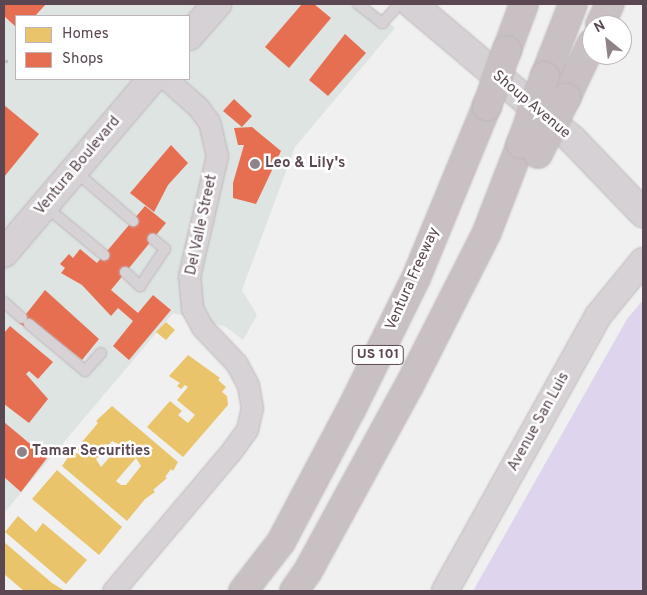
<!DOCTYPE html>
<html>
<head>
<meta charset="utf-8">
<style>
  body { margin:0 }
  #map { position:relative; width:647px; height:595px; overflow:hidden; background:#eff0ef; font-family:Overpass,sans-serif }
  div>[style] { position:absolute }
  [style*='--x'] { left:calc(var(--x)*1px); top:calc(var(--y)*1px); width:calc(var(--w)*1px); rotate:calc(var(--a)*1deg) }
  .commercial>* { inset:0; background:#dde4e2 }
  .green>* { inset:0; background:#ded4ee }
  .homes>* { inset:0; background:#e9c46a }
  .shops>* { inset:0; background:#e76f51 }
  .path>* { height:3px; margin-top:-1.5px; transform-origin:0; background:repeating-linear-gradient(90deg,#c4bdc9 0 4px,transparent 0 6.5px) }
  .roads { filter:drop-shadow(0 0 1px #beb5b9) drop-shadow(0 0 1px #beb5b9) }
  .service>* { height:10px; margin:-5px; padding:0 5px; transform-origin:5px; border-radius:5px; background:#d7d2d5 }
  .minor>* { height:21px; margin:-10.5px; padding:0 10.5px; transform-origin:10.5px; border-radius:10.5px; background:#d7d2d5 }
  .tertiary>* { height:26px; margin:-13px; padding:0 13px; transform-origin:13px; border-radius:13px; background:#d7d2d5 }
  .secondary>* { height:28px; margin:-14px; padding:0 14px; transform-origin:14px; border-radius:14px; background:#d6d1d4 }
  .motorway>* { height:28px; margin:-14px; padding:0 14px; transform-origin:14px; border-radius:14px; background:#c9c0c4 }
  .bridges { filter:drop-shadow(0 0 1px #beb5b9) drop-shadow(0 0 1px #beb5b9) }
  .motorway-bridge>* { height:28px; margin:-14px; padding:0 14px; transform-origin:14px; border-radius:14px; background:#c9c0c4 }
  .dots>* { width:14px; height:14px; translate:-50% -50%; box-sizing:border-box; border:2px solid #fff; border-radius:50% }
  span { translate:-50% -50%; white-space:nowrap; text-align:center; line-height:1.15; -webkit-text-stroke:5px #fff; paint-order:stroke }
  .shield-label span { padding:1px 4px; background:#fff; border:1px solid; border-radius:4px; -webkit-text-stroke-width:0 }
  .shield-label { font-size:14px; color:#5b4752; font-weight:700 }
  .street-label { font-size:15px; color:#5b4752 }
  .poi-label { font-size:15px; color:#5b4752; font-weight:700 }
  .left { translate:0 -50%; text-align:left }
  .frame { position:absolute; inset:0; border:5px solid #5b4752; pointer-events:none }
  .legend { position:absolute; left:15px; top:15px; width:175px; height:65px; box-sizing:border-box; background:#fff; border:1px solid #bdb5ba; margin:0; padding:6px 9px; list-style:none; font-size:15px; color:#5b4752 }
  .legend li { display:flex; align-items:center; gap:10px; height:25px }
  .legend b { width:25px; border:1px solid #bdb5ba }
  .north { position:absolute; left:582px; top:15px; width:50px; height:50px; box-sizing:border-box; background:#fff; border:1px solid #bdb5ba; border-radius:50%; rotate:331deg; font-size:14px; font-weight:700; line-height:20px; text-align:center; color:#5b4752 }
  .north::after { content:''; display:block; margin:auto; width:18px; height:22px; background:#8f8289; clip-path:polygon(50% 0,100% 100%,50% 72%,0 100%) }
</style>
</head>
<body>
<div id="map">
  <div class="commercial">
    <i style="clip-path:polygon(evenodd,4px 4px,366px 4px,395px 28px,295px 147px,242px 290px,257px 315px,243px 340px,226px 327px,173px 313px,4px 513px,4px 4px,16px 16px,189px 16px,189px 79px,16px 79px,16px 16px)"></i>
  </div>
  <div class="green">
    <i style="clip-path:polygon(643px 300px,643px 591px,473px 591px,627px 319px)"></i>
  </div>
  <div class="homes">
    <i style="clip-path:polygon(166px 322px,175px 330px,166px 340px,156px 332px)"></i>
    <i style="clip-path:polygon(188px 355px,220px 378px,218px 380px,226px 387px,222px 392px,227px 396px,228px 405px,183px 457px,147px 427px,170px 401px,182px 411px,178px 415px,188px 423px,195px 415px,177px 400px,188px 387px,185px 385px,181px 389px,177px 386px,180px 383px,169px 376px)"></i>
    <i style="clip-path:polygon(evenodd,112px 406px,178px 462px,173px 471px,171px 469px,165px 477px,167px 478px,153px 490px,155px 492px,145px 499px,127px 521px,62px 466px,69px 456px,67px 455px,74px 448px,76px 449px,98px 423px,96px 421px,112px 406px,112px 441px,120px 445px,101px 467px,96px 459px,112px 441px,112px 406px,136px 458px,141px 466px,126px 485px,121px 485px,116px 481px,136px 458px)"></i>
    <i style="clip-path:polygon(57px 470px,122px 527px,99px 555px,32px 499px)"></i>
    <i style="clip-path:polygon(18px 516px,36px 532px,43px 523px,87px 560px,66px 584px,5px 532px)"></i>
    <i style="clip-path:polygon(4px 542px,52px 583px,65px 591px,24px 591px,4px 574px)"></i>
  </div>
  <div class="shops">
    <i style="clip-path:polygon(4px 4px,46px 4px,35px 16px,16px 16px,16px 27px,4px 16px)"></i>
    <i style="clip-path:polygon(302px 4px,314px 4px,331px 18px,289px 68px,265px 47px)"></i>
    <i style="clip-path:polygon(345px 34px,366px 53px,328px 96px,309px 80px)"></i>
    <i style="clip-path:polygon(234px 99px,252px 116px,242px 127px,223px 111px)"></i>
    <i style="clip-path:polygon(4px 105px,39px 134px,4px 177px)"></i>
    <i style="clip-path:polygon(252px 127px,281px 151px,256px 204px,233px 198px,233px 183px,244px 145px,238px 145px,234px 128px)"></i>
    <i style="clip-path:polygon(171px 145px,188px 163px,168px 185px,154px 212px,130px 193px)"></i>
    <i style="clip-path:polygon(145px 206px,166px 223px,111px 290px,138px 313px,153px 295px,171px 310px,129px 360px,113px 346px,133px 321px,118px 308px,111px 316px,82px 285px,61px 273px,65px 268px,60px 264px,69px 254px,73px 258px,80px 249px,97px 263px)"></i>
    <i style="clip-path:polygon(45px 290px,99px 339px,82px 360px,32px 320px,26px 328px,19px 323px)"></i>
    <i style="clip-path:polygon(10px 326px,53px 362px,38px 379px,29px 371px,26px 374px,48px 399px,29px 423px,4px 404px,4px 333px)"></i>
    <i style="clip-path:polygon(4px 422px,47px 458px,21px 492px,4px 477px)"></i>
  </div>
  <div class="path">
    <i style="--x:4;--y:61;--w:5;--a:0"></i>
  </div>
  <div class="roads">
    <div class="service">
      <i style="--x:358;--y:4;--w:31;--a:38"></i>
      <i style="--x:382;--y:23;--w:26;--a:-47"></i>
      <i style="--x:75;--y:171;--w:77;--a:40.8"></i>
      <i style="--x:45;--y:206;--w:77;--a:39.7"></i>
      <i style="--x:125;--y:272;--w:21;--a:43"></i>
      <i style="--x:140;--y:286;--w:45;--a:-56"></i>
      <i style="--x:165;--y:249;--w:16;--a:-140"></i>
      <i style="--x:4;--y:302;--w:24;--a:42"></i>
      <i style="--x:29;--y:324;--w:73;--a:40"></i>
      <i style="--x:85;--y:371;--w:24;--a:-48"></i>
    </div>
    <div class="minor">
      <i style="--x:113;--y:591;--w:185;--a:-49.8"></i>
      <i style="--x:232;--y:450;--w:26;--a:-54"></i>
      <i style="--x:247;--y:429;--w:22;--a:-77"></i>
      <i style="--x:252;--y:408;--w:23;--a:-100"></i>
      <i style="--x:248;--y:385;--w:24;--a:-118"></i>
      <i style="--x:237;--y:364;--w:51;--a:-133.4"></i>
      <i style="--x:202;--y:327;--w:21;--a:-118"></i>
      <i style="--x:192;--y:308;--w:32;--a:-95"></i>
      <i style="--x:189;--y:276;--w:123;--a:-76.9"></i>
      <i style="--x:217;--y:156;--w:35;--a:-103"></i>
      <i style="--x:209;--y:122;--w:19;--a:-126"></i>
      <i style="--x:198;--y:107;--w:43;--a:-138.8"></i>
    </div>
    <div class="tertiary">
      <i style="--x:445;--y:591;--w:315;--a:-60.9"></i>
      <i style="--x:598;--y:316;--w:71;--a:-50.7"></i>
    </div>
    <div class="secondary">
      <i style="--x:412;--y:4;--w:209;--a:40.2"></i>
      <i style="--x:572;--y:139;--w:103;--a:46.2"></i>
      <i style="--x:189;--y:36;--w:43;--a:-48.8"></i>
      <i style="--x:4;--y:253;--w:228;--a:-49.6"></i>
    </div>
    <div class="motorway">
      <i style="--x:600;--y:25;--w:23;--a:-65"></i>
      <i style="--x:507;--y:50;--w:49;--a:-69.7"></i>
      <i style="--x:545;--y:76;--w:77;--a:-68.7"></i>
      <i style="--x:566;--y:98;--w:61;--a:-64.7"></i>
      <i style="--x:243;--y:591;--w:62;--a:-52.2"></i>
      <i style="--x:281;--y:542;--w:149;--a:-62.1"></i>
      <i style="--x:351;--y:410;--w:147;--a:-63.8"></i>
      <i style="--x:416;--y:278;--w:186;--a:-67.6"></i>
      <i style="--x:294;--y:591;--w:24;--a:-55"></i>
      <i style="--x:308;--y:571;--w:211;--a:-61.4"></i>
      <i style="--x:409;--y:386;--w:173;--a:-63.1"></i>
      <i style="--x:487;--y:232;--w:94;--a:-68.9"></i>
    </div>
  </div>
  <div class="bridges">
    <div class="motorway-bridge">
      <i style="--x:487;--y:106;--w:59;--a:-70.3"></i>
      <i style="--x:521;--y:144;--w:72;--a:-70.6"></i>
      <i style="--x:538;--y:154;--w:63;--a:-63.4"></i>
    </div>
  </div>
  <div class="dots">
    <i style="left:255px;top:164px;background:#8f8289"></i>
    <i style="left:22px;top:452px;background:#8f8289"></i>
  </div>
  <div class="shield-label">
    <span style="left:378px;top:355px">US 101</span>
  </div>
  <div class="street-label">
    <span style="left:531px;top:105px;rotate:40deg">Shoup Avenue</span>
    <span style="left:78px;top:166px;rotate:-50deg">Ventura Boulevard</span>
    <span style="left:202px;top:225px;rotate:-78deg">Del Valle Street</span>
    <span style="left:413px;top:279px;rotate:-66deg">Ventura Freeway</span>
    <span style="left:539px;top:422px;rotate:-61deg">Avenue San Luis</span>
  </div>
  <div class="poi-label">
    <span class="left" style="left:265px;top:164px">Leo &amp; Lily's</span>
    <span class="left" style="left:32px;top:452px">Tamar Securities</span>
  </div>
  <div class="frame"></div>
  <ul class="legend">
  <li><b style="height:14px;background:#e9c46a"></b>Homes</li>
  <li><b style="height:14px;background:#e76f51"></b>Shops</li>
  </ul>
  <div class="north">N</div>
</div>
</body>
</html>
